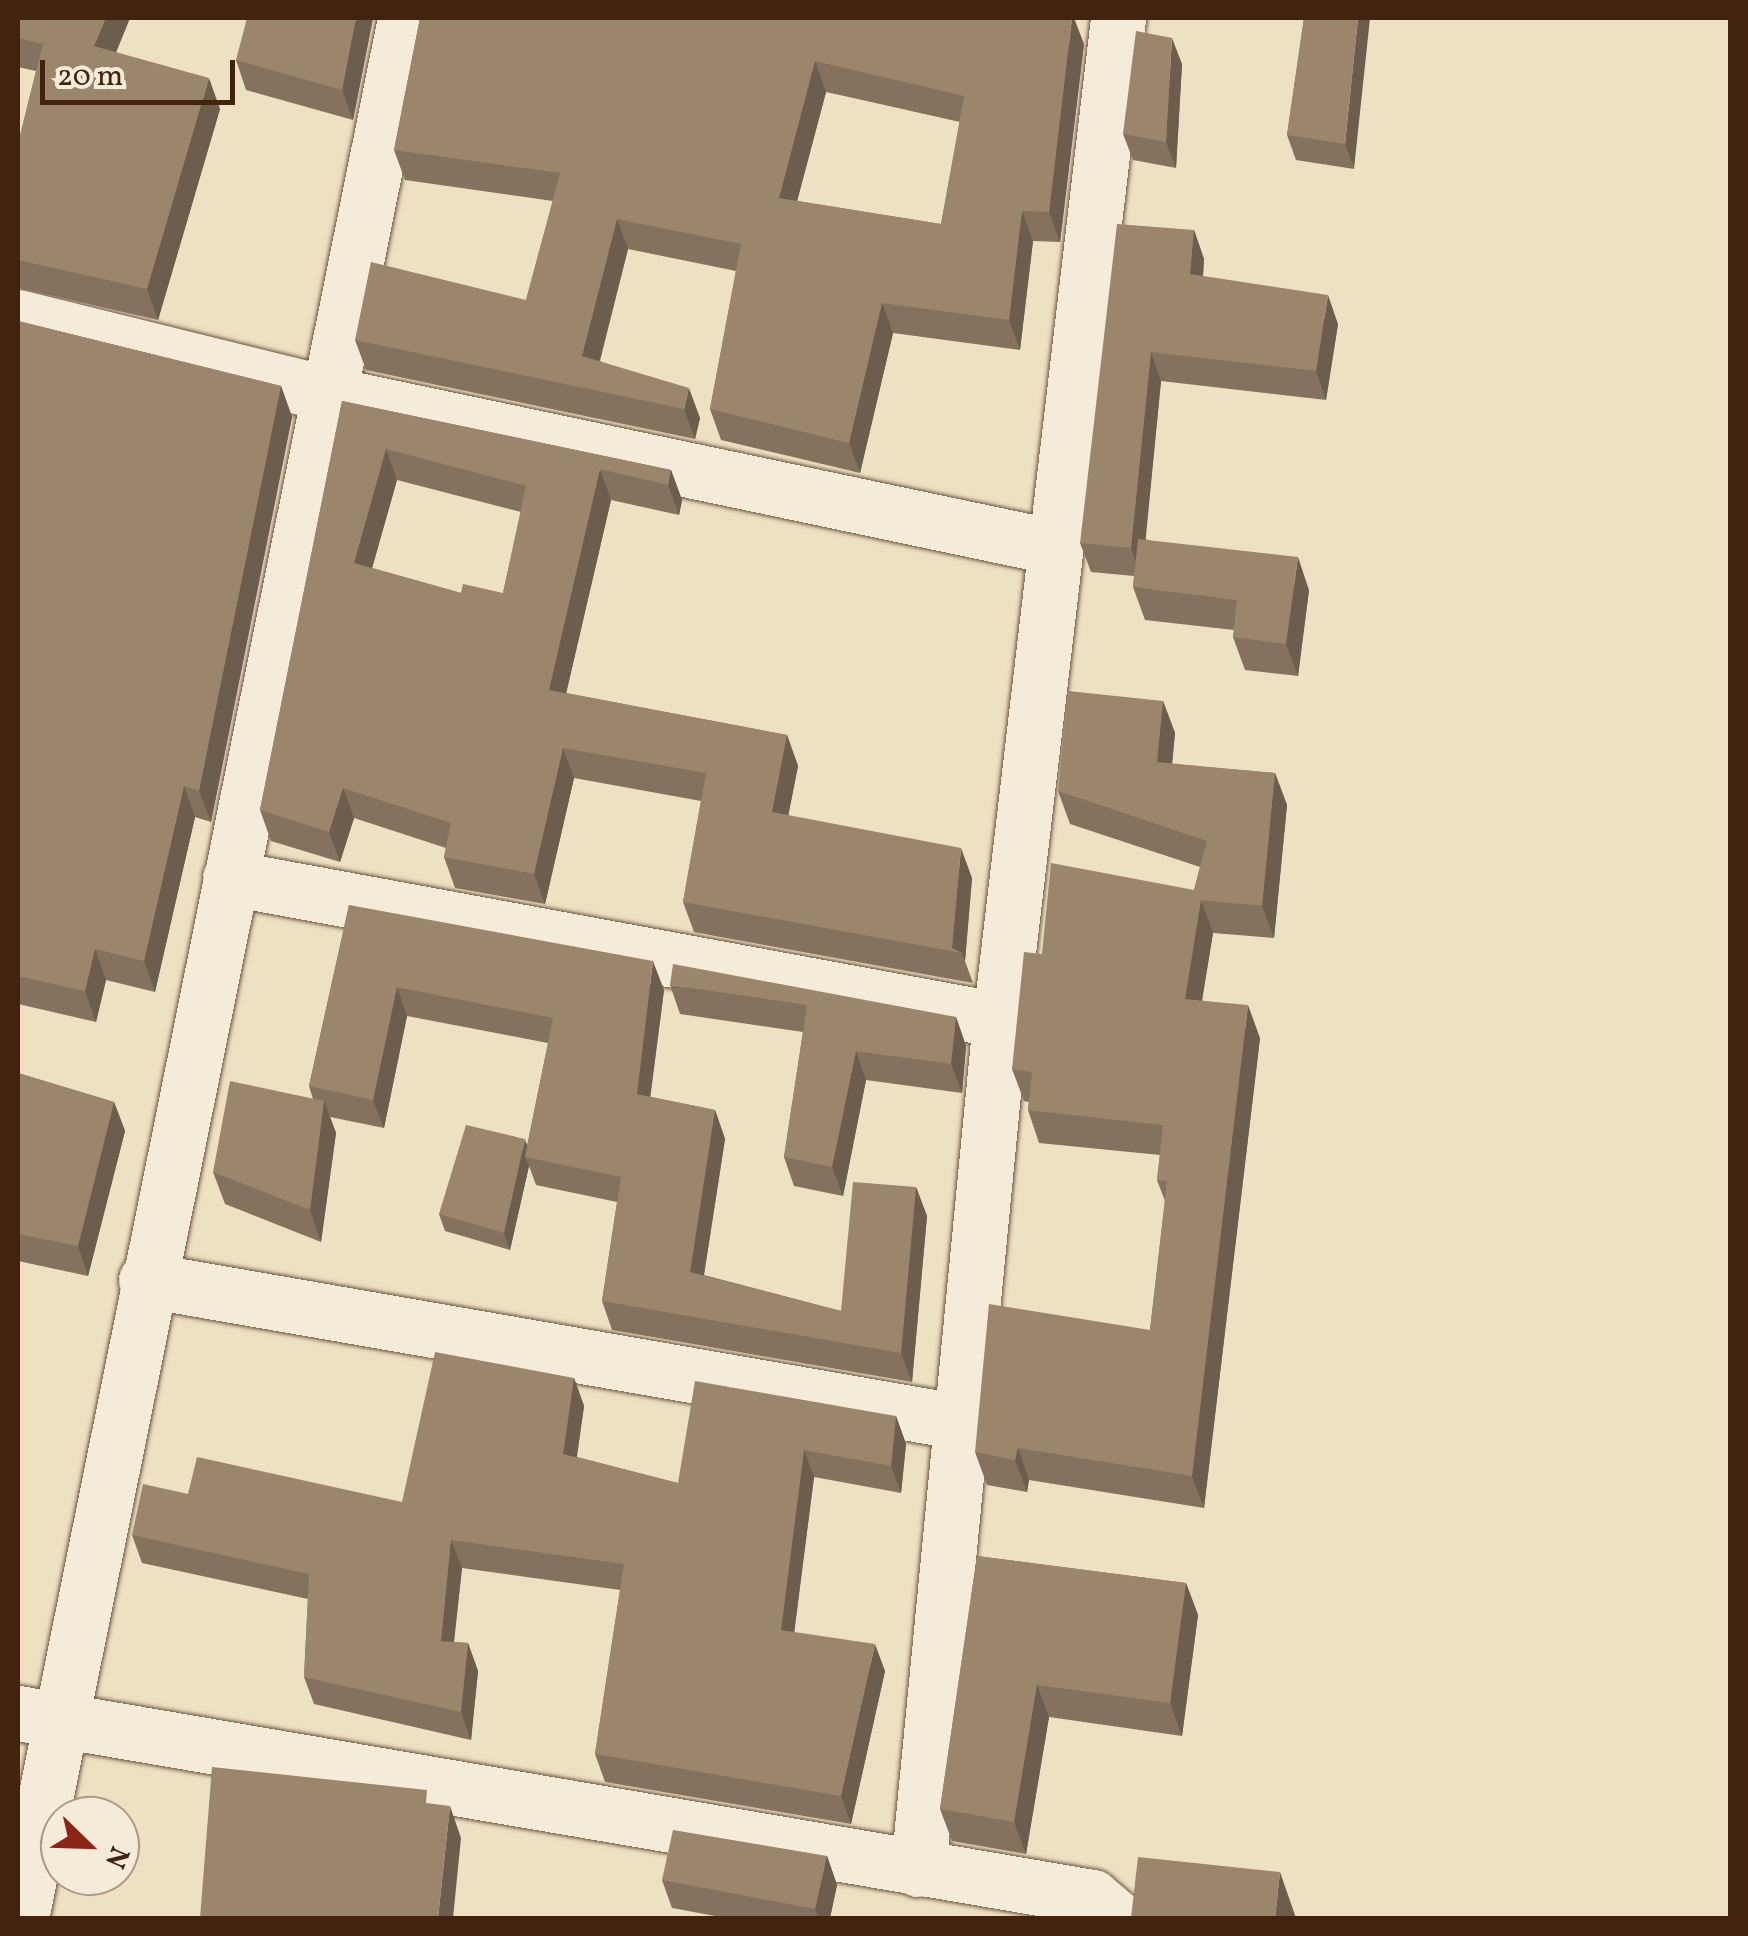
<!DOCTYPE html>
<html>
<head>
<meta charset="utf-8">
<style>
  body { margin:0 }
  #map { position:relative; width:1748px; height:1936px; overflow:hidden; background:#eee0c3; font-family:Vollkorn,serif }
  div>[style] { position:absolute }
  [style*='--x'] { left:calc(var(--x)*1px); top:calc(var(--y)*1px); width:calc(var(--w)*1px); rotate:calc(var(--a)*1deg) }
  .roads { filter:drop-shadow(0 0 2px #6c523c) drop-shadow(0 0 2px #6c523c) }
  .minor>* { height:55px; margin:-27.5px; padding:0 27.5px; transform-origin:27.5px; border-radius:27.5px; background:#f4ebd8 }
  .wall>* { inset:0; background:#85725e }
  .shaded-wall>* { inset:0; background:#6c5d4c }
  .building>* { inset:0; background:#9b856d }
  span { translate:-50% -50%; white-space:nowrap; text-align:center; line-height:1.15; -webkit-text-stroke:9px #f4ebd8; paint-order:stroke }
  .frame { position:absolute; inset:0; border:20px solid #41230f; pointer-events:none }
  .north { position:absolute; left:40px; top:1796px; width:100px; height:100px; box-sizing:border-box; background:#f4ebd8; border:2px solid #ac9b88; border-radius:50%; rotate:113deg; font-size:28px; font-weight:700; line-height:40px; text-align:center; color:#41230f }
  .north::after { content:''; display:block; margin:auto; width:35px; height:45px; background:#8f2418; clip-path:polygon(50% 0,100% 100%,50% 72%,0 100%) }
  .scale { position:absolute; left:40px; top:60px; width:195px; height:45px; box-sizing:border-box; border:5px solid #41230f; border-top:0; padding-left:12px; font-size:30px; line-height:35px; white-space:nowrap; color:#41230f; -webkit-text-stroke:8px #f4ebd8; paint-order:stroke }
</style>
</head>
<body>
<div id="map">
  <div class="roads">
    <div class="minor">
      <i style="--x:18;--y:317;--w:315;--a:13.9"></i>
      <i style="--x:324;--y:393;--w:747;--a:11.9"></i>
      <i style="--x:230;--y:878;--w:783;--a:10.45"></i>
      <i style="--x:146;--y:1280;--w:833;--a:9.88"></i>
      <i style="--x:18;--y:1713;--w:1090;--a:9.72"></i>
      <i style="--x:1092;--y:1897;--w:33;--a:40"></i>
      <i style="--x:918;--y:1869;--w:853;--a:-84.48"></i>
      <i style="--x:1000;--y:1020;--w:1009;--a:-83.28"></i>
      <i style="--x:21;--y:1918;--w:1938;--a:-78.57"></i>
    </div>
  </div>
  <div class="wall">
    <i style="clip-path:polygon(18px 18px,130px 18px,116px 52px,220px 109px,158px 320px,18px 288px,18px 144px,36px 71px,18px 67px)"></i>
    <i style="clip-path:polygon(373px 18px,353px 120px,246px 90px,236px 60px)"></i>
    <i style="clip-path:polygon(evenodd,420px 18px,1084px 44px,1060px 242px,1033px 241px,1020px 350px,893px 333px,860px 473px,721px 440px,710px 409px,736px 271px,628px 249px,600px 361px,700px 418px,695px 439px,366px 370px,355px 340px,526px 300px,553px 201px,405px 180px,394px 150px,420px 18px,826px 92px,960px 122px,941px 224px,797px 201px,826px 92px)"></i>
    <i style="clip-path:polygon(1304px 18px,1354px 169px,1296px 160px,1287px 135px)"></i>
    <i style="clip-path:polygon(1182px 64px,1176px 168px,1133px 160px,1123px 134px)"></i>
    <i style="clip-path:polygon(1194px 230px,1204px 259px,1203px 276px,1338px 324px,1326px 400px,1161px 381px,1145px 539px,1309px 590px,1298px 676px,1245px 670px,1233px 637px,1234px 630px,1145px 620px,1133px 587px,1134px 576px,1091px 572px,1080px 543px)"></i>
    <i style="clip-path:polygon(18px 321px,281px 386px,292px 417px,211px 822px,195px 817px,155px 992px,106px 980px,96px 1022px,18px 1004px)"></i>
    <i style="clip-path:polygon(evenodd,342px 401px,671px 470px,682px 500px,679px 515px,611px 500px,566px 693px,787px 735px,798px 766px,788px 815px,972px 878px,965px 961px,973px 983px,694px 932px,683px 902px,701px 801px,574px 778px,545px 904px,455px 888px,444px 857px,446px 848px,354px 818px,340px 862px,271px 841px,260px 810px,342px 401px,397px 480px,521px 512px,503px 593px,461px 593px,372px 568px,397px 480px)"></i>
    <i style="clip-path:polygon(1163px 701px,1175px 733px,1172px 764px,1275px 773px,1287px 805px,1274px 938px,1213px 933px,1202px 1000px,1260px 1038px,1204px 1508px,1029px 1480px,1027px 1492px,987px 1485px,975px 1452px,1150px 1330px,1165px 1201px,1157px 1180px,1160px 1155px,1039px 1143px,1028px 1110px,1029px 1102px,1024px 1101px,1012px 1069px,1042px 954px,1194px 890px,1200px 867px,1070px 824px,1058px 791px)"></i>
    <i style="clip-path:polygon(349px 905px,664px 990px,650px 1097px,715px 1110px,725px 1139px,704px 1275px,841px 1311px,916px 1187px,927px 1216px,912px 1382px,612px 1330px,602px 1301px,617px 1202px,536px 1185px,529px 1166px,510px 1250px,445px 1231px,439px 1214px,527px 1146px,548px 1043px,407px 1016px,384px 1128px,330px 1117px,336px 1133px,321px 1242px,225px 1204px,213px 1172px,313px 1099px,309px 1086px)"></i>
    <i style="clip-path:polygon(670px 985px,956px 1017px,966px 1046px,962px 1093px,866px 1080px,843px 1196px,794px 1186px,784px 1157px,803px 1032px,680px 1014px)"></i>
    <i style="clip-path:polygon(18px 1073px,114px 1102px,125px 1131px,88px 1276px,18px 1261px)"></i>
    <i style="clip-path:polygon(574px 1378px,584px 1406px,577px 1457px,678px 1483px,896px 1416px,906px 1444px,901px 1493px,814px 1477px,794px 1632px,885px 1671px,851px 1824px,605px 1782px,595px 1754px,620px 1590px,462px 1568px,454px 1642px,468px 1643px,478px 1671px,471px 1740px,314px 1704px,304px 1677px,308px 1599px,142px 1563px,132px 1535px,188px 1494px,402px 1502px)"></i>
    <i style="clip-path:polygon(977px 1556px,1186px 1583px,1198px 1615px,1182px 1736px,1049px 1717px,1026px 1854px,952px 1841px,940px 1809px)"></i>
    <i style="clip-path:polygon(827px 1856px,837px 1885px,830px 1918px,726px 1918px,672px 1908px,662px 1880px)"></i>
  </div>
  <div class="shaded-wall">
    <i style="clip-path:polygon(106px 18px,130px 18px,106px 77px,94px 46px)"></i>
    <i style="clip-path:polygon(356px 18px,373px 18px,353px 120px,342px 90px)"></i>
    <i style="clip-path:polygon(1072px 18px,1074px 18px,1084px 44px,1060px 242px,1049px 212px)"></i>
    <i style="clip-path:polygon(1358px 18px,1370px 18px,1354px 169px,1345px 144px)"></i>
    <i style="clip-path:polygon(1172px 38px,1182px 64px,1176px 168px,1166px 142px)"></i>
    <i style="clip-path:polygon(815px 61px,826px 92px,790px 228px,779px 198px)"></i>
    <i style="clip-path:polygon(209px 78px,220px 109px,158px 320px,147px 289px)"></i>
    <i style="clip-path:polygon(1022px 211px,1033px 241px,1020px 350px,1009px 320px)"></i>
    <i style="clip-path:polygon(617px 219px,628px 249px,593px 386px,582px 356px)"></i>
    <i style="clip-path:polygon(1194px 230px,1204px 259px,1201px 303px,1190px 274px)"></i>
    <i style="clip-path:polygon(1328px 295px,1338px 324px,1326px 400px,1316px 371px)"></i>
    <i style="clip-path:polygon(882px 303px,893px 333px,860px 473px,849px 443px)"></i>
    <i style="clip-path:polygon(1151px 352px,1161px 381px,1142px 577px,1131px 548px)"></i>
    <i style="clip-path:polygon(281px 386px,292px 417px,211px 822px,199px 791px)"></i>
    <i style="clip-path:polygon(689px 388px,700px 418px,695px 439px,684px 409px)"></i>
    <i style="clip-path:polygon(386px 449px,397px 480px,365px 593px,354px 563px)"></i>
    <i style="clip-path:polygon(600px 469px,611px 500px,560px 720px,549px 690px)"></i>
    <i style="clip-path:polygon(671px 470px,682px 500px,679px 515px,668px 485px)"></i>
    <i style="clip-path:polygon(1298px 557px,1309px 590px,1298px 676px,1286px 644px)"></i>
    <i style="clip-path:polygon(1163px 701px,1175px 733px,1169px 795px,1157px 762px)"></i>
    <i style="clip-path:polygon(787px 735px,798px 766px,783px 843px,772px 812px)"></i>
    <i style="clip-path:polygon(563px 748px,574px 778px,545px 904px,534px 874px)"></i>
    <i style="clip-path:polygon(1275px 773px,1287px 805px,1274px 938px,1262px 906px)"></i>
    <i style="clip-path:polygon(184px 786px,195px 817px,155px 992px,144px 961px)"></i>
    <i style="clip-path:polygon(343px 788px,354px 818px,340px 862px,329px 832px)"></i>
    <i style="clip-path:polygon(961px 848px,972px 878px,965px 961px,962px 953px,952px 948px)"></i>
    <i style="clip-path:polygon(1201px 900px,1213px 933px,1197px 1031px,1185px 999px)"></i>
    <i style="clip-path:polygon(95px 949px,106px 980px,96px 1022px,85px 991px)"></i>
    <i style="clip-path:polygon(653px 961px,664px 990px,647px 1123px,637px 1094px)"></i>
    <i style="clip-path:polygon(397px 987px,407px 1016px,384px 1128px,373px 1100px)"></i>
    <i style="clip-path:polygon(1248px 1005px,1260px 1038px,1204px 1508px,1192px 1476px)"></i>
    <i style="clip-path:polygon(956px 1017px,966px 1046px,962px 1093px,951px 1064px)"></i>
    <i style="clip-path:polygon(856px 1051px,866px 1080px,843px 1196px,832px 1167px)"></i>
    <i style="clip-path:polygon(324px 1101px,336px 1133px,321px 1242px,310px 1210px)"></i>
    <i style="clip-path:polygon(114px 1102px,125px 1131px,88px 1276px,78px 1246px)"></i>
    <i style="clip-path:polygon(715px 1110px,725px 1139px,700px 1300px,690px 1272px)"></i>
    <i style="clip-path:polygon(525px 1139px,531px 1156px,525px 1157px,529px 1166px,510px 1250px,504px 1233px)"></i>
    <i style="clip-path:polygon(916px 1187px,927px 1216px,912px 1382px,901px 1353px)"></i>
    <i style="clip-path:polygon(574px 1378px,584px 1406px,573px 1482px,563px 1454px)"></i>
    <i style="clip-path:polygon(896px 1416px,906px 1444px,901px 1493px,891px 1466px)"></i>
    <i style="clip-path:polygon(1018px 1448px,1029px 1480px,1027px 1492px,1015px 1460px)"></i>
    <i style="clip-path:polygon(804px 1450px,814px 1477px,791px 1658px,781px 1630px)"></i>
    <i style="clip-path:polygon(451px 1540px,462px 1568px,451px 1668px,441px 1641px)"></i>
    <i style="clip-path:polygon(1186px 1583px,1198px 1615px,1182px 1736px,1170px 1703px)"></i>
    <i style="clip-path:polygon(468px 1643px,478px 1671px,471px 1740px,461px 1712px)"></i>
    <i style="clip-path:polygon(875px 1644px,885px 1671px,851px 1824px,841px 1796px)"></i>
    <i style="clip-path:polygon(1037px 1685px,1049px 1717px,1026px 1854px,1014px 1822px)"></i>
    <i style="clip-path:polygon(450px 1806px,461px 1838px,453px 1918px,438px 1918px)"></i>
    <i style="clip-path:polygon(827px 1856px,837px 1885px,830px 1918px,819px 1918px,815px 1909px)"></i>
    <i style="clip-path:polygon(1280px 1872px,1296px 1918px,1275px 1918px)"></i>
  </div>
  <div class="building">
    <i style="clip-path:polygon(18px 18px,106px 18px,94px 46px,209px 78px,147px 289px,18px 260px,18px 144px,43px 44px,18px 38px)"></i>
    <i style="clip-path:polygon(247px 18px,356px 18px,342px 90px,236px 60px)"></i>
    <i style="clip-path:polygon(evenodd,420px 18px,1072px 18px,1049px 212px,1022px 211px,1009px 320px,882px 303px,849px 443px,710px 409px,741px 244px,617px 219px,582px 356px,689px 388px,684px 409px,355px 340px,371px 262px,526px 300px,560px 173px,394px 150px,420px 18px,815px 61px,964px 96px,941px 224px,779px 198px,815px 61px)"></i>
    <i style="clip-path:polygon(1304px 18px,1358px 18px,1345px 144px,1287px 135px)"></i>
    <i style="clip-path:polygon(1136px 31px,1172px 38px,1166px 142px,1123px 134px)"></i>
    <i style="clip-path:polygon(1117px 224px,1194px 230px,1190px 274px,1328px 295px,1316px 371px,1151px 352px,1131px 548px,1080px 543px)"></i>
    <i style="clip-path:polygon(18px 321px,281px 386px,199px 791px,184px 786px,144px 961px,95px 949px,85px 991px,18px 976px)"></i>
    <i style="clip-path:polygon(evenodd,342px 401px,671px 470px,668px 485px,600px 469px,549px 690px,787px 735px,772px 812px,961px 848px,952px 948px,962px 953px,683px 902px,706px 773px,563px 748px,534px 874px,444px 857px,451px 823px,343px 788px,329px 832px,260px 810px,342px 401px,386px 449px,526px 486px,503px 593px,463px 584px,461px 593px,354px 563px,386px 449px)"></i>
    <i style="clip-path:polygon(1138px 539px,1298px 557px,1286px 644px,1233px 637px,1237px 600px,1133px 587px)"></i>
    <i style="clip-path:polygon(1068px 691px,1163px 701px,1157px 762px,1275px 773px,1262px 906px,1201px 900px,1185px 999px,1248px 1005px,1192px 1476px,1018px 1448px,1015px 1460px,975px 1452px,989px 1304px,1150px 1330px,1167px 1181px,1157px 1180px,1163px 1125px,1028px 1110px,1032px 1072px,1012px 1069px,1024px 952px,1042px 954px,1051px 863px,1194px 890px,1207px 841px,1058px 791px)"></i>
    <i style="clip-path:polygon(349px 905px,653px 961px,637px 1094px,715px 1110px,690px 1272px,841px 1311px,853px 1182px,916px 1187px,901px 1353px,602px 1301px,621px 1177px,525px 1157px,553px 1018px,397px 987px,373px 1100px,309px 1086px)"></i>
    <i style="clip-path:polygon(673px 964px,956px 1017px,951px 1064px,856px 1051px,832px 1167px,784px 1157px,807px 1005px,670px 985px)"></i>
    <i style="clip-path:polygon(18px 1073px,114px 1102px,78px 1246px,18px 1234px)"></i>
    <i style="clip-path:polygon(230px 1081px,324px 1101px,310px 1210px,213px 1172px)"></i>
    <i style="clip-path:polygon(466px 1125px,525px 1139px,504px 1233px,439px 1214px)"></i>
    <i style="clip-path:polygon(435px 1352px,574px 1378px,563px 1454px,678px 1483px,695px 1381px,896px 1416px,891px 1466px,804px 1450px,781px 1630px,875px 1644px,841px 1796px,595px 1754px,624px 1564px,451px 1540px,441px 1641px,468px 1643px,461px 1712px,304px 1677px,309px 1574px,132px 1535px,143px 1484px,188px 1494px,197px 1457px,402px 1502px)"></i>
    <i style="clip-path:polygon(977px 1556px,1186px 1583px,1170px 1703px,1037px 1685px,1014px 1822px,940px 1809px)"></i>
    <i style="clip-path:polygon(212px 1767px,427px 1790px,426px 1803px,450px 1806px,438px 1918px,200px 1918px)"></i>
    <i style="clip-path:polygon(673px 1830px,827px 1856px,815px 1909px,662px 1880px)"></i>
    <i style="clip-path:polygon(1138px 1857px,1280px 1872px,1275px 1918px,1131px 1918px)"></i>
  </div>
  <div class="frame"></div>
  <div class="north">N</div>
  <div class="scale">20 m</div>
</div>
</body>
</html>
